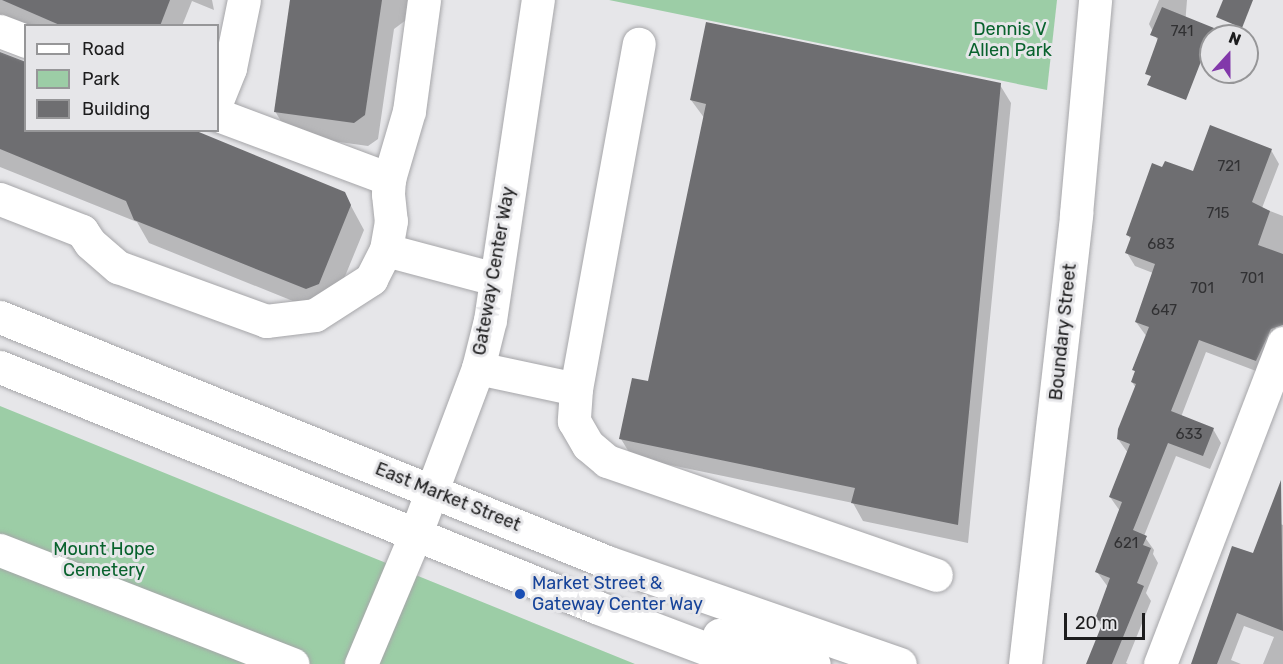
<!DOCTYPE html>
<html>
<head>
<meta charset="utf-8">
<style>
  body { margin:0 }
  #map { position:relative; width:1283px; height:664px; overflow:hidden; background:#e6e6e9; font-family:Rubik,sans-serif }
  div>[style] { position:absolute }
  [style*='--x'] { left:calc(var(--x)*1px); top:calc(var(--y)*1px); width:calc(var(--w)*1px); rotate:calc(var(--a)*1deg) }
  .green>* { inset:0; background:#9ccda6 }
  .shadow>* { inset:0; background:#0003 }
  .building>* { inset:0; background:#6e6e71 }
  .roads { filter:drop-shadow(0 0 2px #a6a6a9) drop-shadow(0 0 2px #a6a6a9) }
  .minor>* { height:33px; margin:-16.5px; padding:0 16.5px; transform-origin:16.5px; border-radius:16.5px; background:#fff }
  .major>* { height:33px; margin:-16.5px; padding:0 16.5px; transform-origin:16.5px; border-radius:16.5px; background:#fff }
  .dots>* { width:16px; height:16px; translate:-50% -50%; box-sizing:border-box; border:3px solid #e6e6e9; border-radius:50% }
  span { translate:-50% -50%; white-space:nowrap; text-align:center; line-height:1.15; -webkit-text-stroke:6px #e6e6e9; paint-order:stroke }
  .number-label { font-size:15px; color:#313133 }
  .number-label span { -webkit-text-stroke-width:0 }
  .park-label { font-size:18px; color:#08622d }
  .street-label { font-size:18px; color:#1d1d1e }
  .transit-label { font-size:18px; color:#164399 }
  .left { translate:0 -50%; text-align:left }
  .legend { position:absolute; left:24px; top:24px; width:195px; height:108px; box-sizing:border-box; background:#e6e6e9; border:2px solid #969698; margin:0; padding:8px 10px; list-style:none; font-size:18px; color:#1d1d1e }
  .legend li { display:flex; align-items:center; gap:12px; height:30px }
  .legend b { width:30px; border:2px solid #969698 }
  .north { position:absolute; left:1199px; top:24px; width:60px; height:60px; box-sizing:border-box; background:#e6e6e9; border:2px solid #969698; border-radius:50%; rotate:21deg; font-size:16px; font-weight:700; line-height:24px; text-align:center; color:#1d1d1e }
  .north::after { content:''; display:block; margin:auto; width:21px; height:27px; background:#8238aa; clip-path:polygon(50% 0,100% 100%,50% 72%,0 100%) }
  .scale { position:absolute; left:1064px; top:613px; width:81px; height:27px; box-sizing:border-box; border:3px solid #1d1d1e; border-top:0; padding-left:8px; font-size:18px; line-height:21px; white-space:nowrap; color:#1d1d1e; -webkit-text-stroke:4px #e6e6e9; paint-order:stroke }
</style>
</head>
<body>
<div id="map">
  <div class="green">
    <i style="clip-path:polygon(609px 0,1057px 0,1047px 90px)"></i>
    <i style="clip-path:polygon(0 406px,423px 578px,635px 664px,0 664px)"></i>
  </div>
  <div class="shadow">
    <i style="clip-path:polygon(0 0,212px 0,214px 10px,192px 1px,182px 26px,26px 26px,0 18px)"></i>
    <i style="clip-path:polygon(292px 0,413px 0,410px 17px,394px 29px,378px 139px,368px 146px,289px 135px,275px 111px)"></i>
    <i style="clip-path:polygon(1159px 0,1187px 0,1183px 50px,1158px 41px,1149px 24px)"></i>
    <i style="clip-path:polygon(0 54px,26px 130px,344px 193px,364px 230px,332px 308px,320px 312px,149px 243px,137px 222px,0 167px)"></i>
    <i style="clip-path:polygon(1000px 85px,1011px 103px,968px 543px,863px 521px,853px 503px,632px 457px,621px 439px,649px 383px,705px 119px,691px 100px)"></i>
    <i style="clip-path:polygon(1271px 150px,1279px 164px,1262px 208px,1283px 216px,1283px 309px,1269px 344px,1264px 374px,1206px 352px,1181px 417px,1213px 429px,1221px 443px,1210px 469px,1176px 456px,1144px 536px,1154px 550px,1153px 554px,1158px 563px,1146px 593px,1151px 601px,1126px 663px,1128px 664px,1088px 664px,1102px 627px,1097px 618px,1108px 587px,1097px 572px,1120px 511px,1110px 497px,1128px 453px,1118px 439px,1136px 388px,1132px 382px,1136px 373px,1134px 370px,1147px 337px,1136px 322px,1153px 273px,1135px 266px,1127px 253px,1131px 240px,1128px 235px,1163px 169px,1193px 173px)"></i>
    <i style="clip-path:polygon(1268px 519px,1283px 525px,1283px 664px,1263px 664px,1274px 637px,1244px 626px,1231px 660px,1241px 664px,1193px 664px,1254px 555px)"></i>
  </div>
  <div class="building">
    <i style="clip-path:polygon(2px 0,170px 0,160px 26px,62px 26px)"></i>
    <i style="clip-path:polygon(290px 0,382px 0,365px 115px,354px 123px,274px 112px)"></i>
    <i style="clip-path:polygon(1223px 0,1253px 0,1242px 28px,1216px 17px)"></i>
    <i style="clip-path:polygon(1162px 7px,1214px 28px,1186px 100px,1147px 85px,1151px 76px,1145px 74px,1158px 38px,1150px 35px)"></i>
    <i style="clip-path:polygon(706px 22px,1001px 83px,958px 525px,851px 503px,855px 488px,619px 439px,632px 378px,648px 381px,706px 104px,690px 100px)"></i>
    <i style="clip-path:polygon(0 52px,26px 62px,26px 130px,194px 130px,345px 192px,351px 205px,319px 284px,306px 289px,134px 220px,126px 201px,0 149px)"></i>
    <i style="clip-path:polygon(1210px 125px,1272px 149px,1252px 202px,1270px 211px,1258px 245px,1283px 254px,1283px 325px,1271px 329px,1256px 361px,1199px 340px,1171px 411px,1214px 428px,1203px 456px,1168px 443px,1133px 530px,1147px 536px,1143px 545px,1151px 548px,1137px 583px,1144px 586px,1112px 664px,1086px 664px,1103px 622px,1095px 619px,1110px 578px,1095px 572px,1122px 502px,1109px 497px,1130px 444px,1117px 439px,1118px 429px,1136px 384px,1131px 382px,1135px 371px,1132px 370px,1149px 327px,1135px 322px,1155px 264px,1125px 253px,1131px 237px,1126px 235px,1152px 163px,1162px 167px,1165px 161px,1193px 171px)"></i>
    <i style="clip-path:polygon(1281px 480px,1283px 631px,1237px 613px,1217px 664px,1191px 664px,1232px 546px,1253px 553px)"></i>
  </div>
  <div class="roads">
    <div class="minor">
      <i style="--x:0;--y:31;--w:28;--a:21"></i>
      <i style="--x:218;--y:98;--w:32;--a:-68"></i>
      <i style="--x:230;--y:68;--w:69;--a:-78.4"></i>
      <i style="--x:218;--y:115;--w:183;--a:20.5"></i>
      <i style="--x:389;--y:179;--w:15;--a:94"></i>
      <i style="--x:388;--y:194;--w:27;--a:84"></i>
      <i style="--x:391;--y:221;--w:29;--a:100"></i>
      <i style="--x:386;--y:250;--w:113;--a:14.9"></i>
      <i style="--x:389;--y:179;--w:71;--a:-73.6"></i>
      <i style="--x:409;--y:111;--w:112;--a:-82.3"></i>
      <i style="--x:0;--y:199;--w:88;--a:21.3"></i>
      <i style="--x:82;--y:231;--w:14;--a:56"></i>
      <i style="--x:90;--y:243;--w:37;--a:41"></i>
      <i style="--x:118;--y:267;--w:158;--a:20"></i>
      <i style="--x:266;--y:321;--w:49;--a:-7"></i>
      <i style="--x:315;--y:315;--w:67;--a:-32.7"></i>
      <i style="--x:371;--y:279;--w:33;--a:-63"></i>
      <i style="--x:478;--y:368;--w:100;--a:12.1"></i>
      <i style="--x:576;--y:389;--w:351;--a:-79.7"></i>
      <i style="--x:576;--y:389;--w:32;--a:94"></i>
      <i style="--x:574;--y:421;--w:28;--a:60"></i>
      <i style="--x:588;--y:445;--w:25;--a:40"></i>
      <i style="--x:607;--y:461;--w:348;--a:19.1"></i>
      <i style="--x:0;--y:550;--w:314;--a:21.3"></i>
      <i style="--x:361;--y:664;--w:142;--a:-67.2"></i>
      <i style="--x:416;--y:533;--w:176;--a:-69.4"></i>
      <i style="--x:478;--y:368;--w:49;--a:-76"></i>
      <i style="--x:490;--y:320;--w:324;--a:-81.5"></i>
      <i style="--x:1025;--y:664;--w:453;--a:-83.5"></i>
      <i style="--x:1076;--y:214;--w:215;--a:-84.9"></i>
      <i style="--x:1160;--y:664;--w:344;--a:-69"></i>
    </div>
    <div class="major">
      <i style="--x:0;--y:317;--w:655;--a:21.98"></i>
      <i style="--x:607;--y:562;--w:310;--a:19.2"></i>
      <i style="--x:0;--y:367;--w:643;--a:21.93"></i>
      <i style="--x:596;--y:607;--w:161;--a:20.7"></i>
      <i style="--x:719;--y:635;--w:99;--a:17"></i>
    </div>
  </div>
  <div class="dots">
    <i style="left:520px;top:594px;background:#1a4fb4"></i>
  </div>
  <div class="number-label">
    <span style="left:1182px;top:32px">741</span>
    <span style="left:1229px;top:167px">721</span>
    <span style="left:1218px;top:214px">715</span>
    <span style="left:1161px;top:245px">683</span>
    <span style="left:1252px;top:279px">701</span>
    <span style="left:1202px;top:289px">701</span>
    <span style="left:1164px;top:311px">647</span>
    <span style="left:1189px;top:435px">633</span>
    <span style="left:1126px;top:544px">621</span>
  </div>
  <div class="park-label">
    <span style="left:1010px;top:40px">Dennis V<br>Allen Park</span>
    <span style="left:104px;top:560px">Mount Hope<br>Cemetery</span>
  </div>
  <div class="street-label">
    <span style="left:494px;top:271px;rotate:-80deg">Gateway Center Way</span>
    <span style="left:1063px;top:332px;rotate:-84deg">Boundary Street</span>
    <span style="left:448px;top:497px;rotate:22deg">East Market Street</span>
  </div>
  <div class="transit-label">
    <span class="left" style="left:532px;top:594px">Market Street &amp;<br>Gateway Center Way</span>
  </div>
  <ul class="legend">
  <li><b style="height:8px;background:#fff"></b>Road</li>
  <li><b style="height:16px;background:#9ccda6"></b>Park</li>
  <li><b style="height:16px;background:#6e6e71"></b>Building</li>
  </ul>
  <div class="north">N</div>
  <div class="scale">20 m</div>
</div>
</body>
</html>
